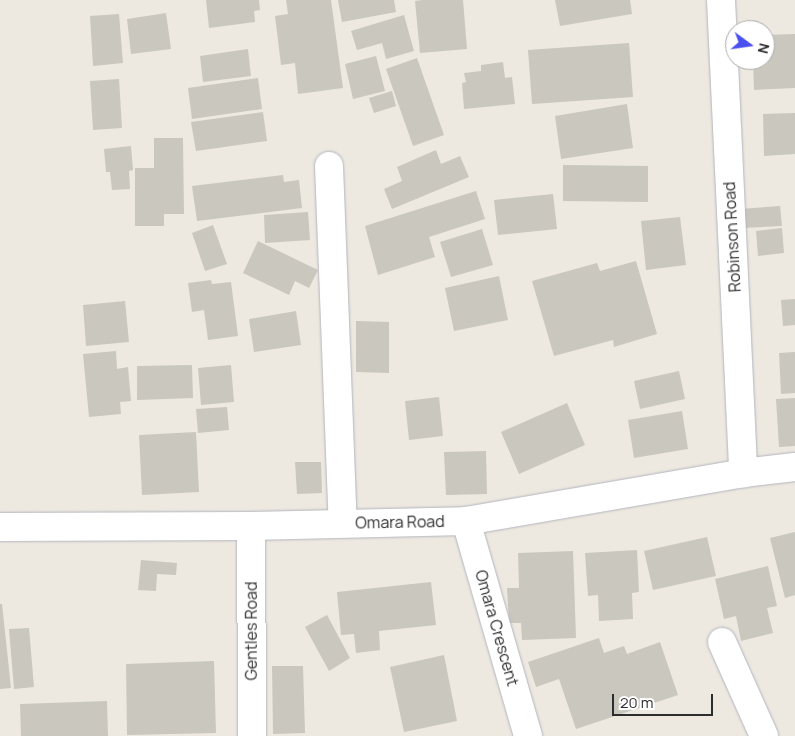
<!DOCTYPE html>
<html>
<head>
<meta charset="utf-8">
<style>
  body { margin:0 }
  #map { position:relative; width:795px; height:736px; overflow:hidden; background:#ede9e0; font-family:Manrope,sans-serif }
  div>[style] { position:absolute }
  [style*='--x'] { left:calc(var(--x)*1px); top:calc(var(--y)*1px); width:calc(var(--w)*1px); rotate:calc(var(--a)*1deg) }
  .building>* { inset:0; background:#c9c7be }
  .roads { filter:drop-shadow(0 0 1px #b3b4bf) drop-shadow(0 0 1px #b3b4bf) }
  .street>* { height:28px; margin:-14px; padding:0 14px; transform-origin:14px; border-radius:14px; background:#fff }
  .secondary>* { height:28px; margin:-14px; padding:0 14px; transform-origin:14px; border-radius:14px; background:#fff }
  span { translate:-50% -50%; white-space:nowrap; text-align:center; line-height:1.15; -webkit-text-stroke:5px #fff; paint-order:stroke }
  .street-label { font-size:16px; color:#2d2d2d }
  .north { position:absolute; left:725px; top:20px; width:50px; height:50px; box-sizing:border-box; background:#fff; border:1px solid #ababab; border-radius:50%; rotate:104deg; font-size:14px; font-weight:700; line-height:20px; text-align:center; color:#2d2d2d }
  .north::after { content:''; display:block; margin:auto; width:18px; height:22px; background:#4a50f0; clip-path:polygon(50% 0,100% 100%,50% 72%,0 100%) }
  .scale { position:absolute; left:612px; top:694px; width:101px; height:22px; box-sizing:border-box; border:2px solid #2d2d2d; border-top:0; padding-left:6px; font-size:15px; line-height:18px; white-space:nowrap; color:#2d2d2d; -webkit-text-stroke:4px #fff; paint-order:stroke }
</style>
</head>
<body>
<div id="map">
  <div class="building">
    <i style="clip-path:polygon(206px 0,259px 0,260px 10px,254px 11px,255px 22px,209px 28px)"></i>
    <i style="clip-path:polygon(286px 0,331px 0,343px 88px,298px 94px,295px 63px,281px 65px,275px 16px,288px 14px)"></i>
    <i style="clip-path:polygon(338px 0,394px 0,396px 12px,342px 22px)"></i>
    <i style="clip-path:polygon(422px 0,463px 0,467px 49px,420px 53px,415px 1px)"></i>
    <i style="clip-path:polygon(555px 0,630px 0,632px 14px,560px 26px)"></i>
    <i style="clip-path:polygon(166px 13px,171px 49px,131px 54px,127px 19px)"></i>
    <i style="clip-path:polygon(119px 14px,123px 63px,93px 66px,90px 16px)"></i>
    <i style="clip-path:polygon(404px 15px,414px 51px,386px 59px,382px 43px,357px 50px,351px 31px)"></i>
    <i style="clip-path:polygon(795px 34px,795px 88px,754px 90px,753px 60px,765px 60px,765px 35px)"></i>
    <i style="clip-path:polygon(629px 43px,633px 97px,532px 104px,528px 50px)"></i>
    <i style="clip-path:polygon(248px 49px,251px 76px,203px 82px,200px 56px)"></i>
    <i style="clip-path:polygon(376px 56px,385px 91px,353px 99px,345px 64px)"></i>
    <i style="clip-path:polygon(417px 58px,444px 135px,413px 146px,386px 69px)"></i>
    <i style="clip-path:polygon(503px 62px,505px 78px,512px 77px,515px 104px,464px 109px,462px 83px,466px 82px,464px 73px,481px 71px,481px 65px)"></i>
    <i style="clip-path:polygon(258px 78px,262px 109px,192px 119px,188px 88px)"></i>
    <i style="clip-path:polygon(119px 79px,122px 128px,93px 130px,90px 81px)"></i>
    <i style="clip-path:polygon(392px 91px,396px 106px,374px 113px,369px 98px)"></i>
    <i style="clip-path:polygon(627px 104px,633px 148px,561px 159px,555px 116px)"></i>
    <i style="clip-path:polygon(263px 112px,267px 141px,196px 151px,191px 122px)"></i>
    <i style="clip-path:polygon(795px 113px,795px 154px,764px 156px,763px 114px)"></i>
    <i style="clip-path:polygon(154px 138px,183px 138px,184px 214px,164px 214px,164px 226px,135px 226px,135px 168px,154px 168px)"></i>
    <i style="clip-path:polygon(131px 146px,133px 170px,129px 171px,130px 189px,112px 190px,110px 172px,106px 172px,104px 149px)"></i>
    <i style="clip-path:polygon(436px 150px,441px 164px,460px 156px,469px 177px,392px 209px,384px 189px,402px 181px,397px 167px)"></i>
    <i style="clip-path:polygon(563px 165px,648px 166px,648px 202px,563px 201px)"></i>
    <i style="clip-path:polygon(283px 175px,284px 182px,299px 180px,302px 208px,197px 221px,192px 186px)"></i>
    <i style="clip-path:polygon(476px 191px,485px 219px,429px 237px,435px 257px,378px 275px,365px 226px)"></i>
    <i style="clip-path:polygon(553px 194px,557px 229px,498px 235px,494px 200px)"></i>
    <i style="clip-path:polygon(780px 206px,782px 226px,741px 228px,740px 209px)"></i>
    <i style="clip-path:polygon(308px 212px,310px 240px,265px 243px,264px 215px)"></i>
    <i style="clip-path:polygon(680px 217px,686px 265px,646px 270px,641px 221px)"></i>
    <i style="clip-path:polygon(213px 225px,227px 264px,205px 271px,192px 233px)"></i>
    <i style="clip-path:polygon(782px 228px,784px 253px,758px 256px,756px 231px)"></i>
    <i style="clip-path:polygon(482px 229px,493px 265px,451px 277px,440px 242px)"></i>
    <i style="clip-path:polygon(258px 241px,318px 270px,309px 288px,295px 281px,289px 295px,243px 273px)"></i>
    <i style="clip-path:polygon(636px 261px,657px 334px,614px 347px,613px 340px,554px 356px,532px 281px,597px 263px,600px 271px)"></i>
    <i style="clip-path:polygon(499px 276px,508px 320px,454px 331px,445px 288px)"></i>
    <i style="clip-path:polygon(211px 280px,212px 284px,231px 282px,238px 336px,208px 340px,204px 310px,192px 312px,188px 283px)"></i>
    <i style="clip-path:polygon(795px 299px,795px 325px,783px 326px,781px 300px)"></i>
    <i style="clip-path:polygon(125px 301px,129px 342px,86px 346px,83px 305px)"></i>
    <i style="clip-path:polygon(296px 311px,301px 345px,254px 352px,249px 319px)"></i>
    <i style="clip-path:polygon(356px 321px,389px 322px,389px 373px,356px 372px)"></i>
    <i style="clip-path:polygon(116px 351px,117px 369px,128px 367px,131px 401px,120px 402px,121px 414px,89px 417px,83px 354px)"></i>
    <i style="clip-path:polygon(795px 352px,795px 393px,781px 394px,779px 353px)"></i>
    <i style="clip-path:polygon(192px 365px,193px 398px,137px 400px,137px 366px)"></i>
    <i style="clip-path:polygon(231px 365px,234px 402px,201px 405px,198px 368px)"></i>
    <i style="clip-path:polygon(679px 371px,685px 399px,640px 409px,634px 381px)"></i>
    <i style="clip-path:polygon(439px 397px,443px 436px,409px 440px,405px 401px)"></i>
    <i style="clip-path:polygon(795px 398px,795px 446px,779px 447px,776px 399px)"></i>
    <i style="clip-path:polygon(567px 403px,585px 445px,519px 474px,501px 432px)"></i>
    <i style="clip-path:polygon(227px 407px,229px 430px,198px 433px,196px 409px)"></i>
    <i style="clip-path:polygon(682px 411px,688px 449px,634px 458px,628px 420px)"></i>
    <i style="clip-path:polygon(196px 432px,199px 492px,142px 495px,139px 435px)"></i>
    <i style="clip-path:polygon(486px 451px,487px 494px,446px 495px,444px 452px)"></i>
    <i style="clip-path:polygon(295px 462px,321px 462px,322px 493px,297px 494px)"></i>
    <i style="clip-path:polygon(795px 532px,795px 595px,785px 598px,770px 538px)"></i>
    <i style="clip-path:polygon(707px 537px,716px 576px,653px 590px,644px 551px)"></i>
    <i style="clip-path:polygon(637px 550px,639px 592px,632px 593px,633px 619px,599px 621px,598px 595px,588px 596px,585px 553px)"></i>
    <i style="clip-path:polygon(573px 551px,576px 638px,522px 640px,521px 623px,509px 623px,507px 588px,519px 588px,518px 553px)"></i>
    <i style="clip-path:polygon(141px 560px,177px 563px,176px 575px,157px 574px,156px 591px,138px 590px)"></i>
    <i style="clip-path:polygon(768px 566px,777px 606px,767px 608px,773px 633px,741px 641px,736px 616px,724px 619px,715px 579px)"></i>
    <i style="clip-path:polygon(431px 582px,436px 625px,379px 631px,380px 650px,356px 653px,354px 634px,341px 635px,337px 592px)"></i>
    <i style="clip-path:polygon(0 604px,2px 604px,11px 688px,0 689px)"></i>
    <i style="clip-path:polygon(327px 615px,350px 658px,329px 671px,305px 627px)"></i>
    <i style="clip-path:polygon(29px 628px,34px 687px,14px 689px,9px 629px)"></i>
    <i style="clip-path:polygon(599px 638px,604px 653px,624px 646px,627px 654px,660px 642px,678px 695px,576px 729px,559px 679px,536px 687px,528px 662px)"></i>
    <i style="clip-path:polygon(444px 655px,457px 721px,404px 732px,390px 667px)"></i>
    <i style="clip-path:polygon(214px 661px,216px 733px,127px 735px,126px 664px)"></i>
    <i style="clip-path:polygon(272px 666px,303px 666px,305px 733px,273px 734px)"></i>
    <i style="clip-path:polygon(107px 701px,108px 736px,21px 736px,20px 704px)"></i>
  </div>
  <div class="roads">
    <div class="street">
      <i style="--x:721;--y:0;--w:474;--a:87.3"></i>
      <i style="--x:329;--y:166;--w:357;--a:87.8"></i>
      <i style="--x:466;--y:521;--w:224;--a:73.9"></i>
      <i style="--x:251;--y:526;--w:210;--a:89.7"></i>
      <i style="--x:722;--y:642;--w:103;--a:65.9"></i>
    </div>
    <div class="secondary">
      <i style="--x:0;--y:527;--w:251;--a:-0.2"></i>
      <i style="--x:251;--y:526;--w:215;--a:-1.3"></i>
      <i style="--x:466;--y:521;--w:281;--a:-9.8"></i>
      <i style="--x:743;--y:473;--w:52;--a:-6.6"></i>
    </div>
  </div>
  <div class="street-label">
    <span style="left:732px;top:237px;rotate:-93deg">Robinson Road</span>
    <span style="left:400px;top:522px;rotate:-1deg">Omara Road</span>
    <span style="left:497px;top:628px;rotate:74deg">Omara Crescent</span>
    <span style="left:251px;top:631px;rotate:-90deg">Gentles Road</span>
  </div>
  <div class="north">N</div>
  <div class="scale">20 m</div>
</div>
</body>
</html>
